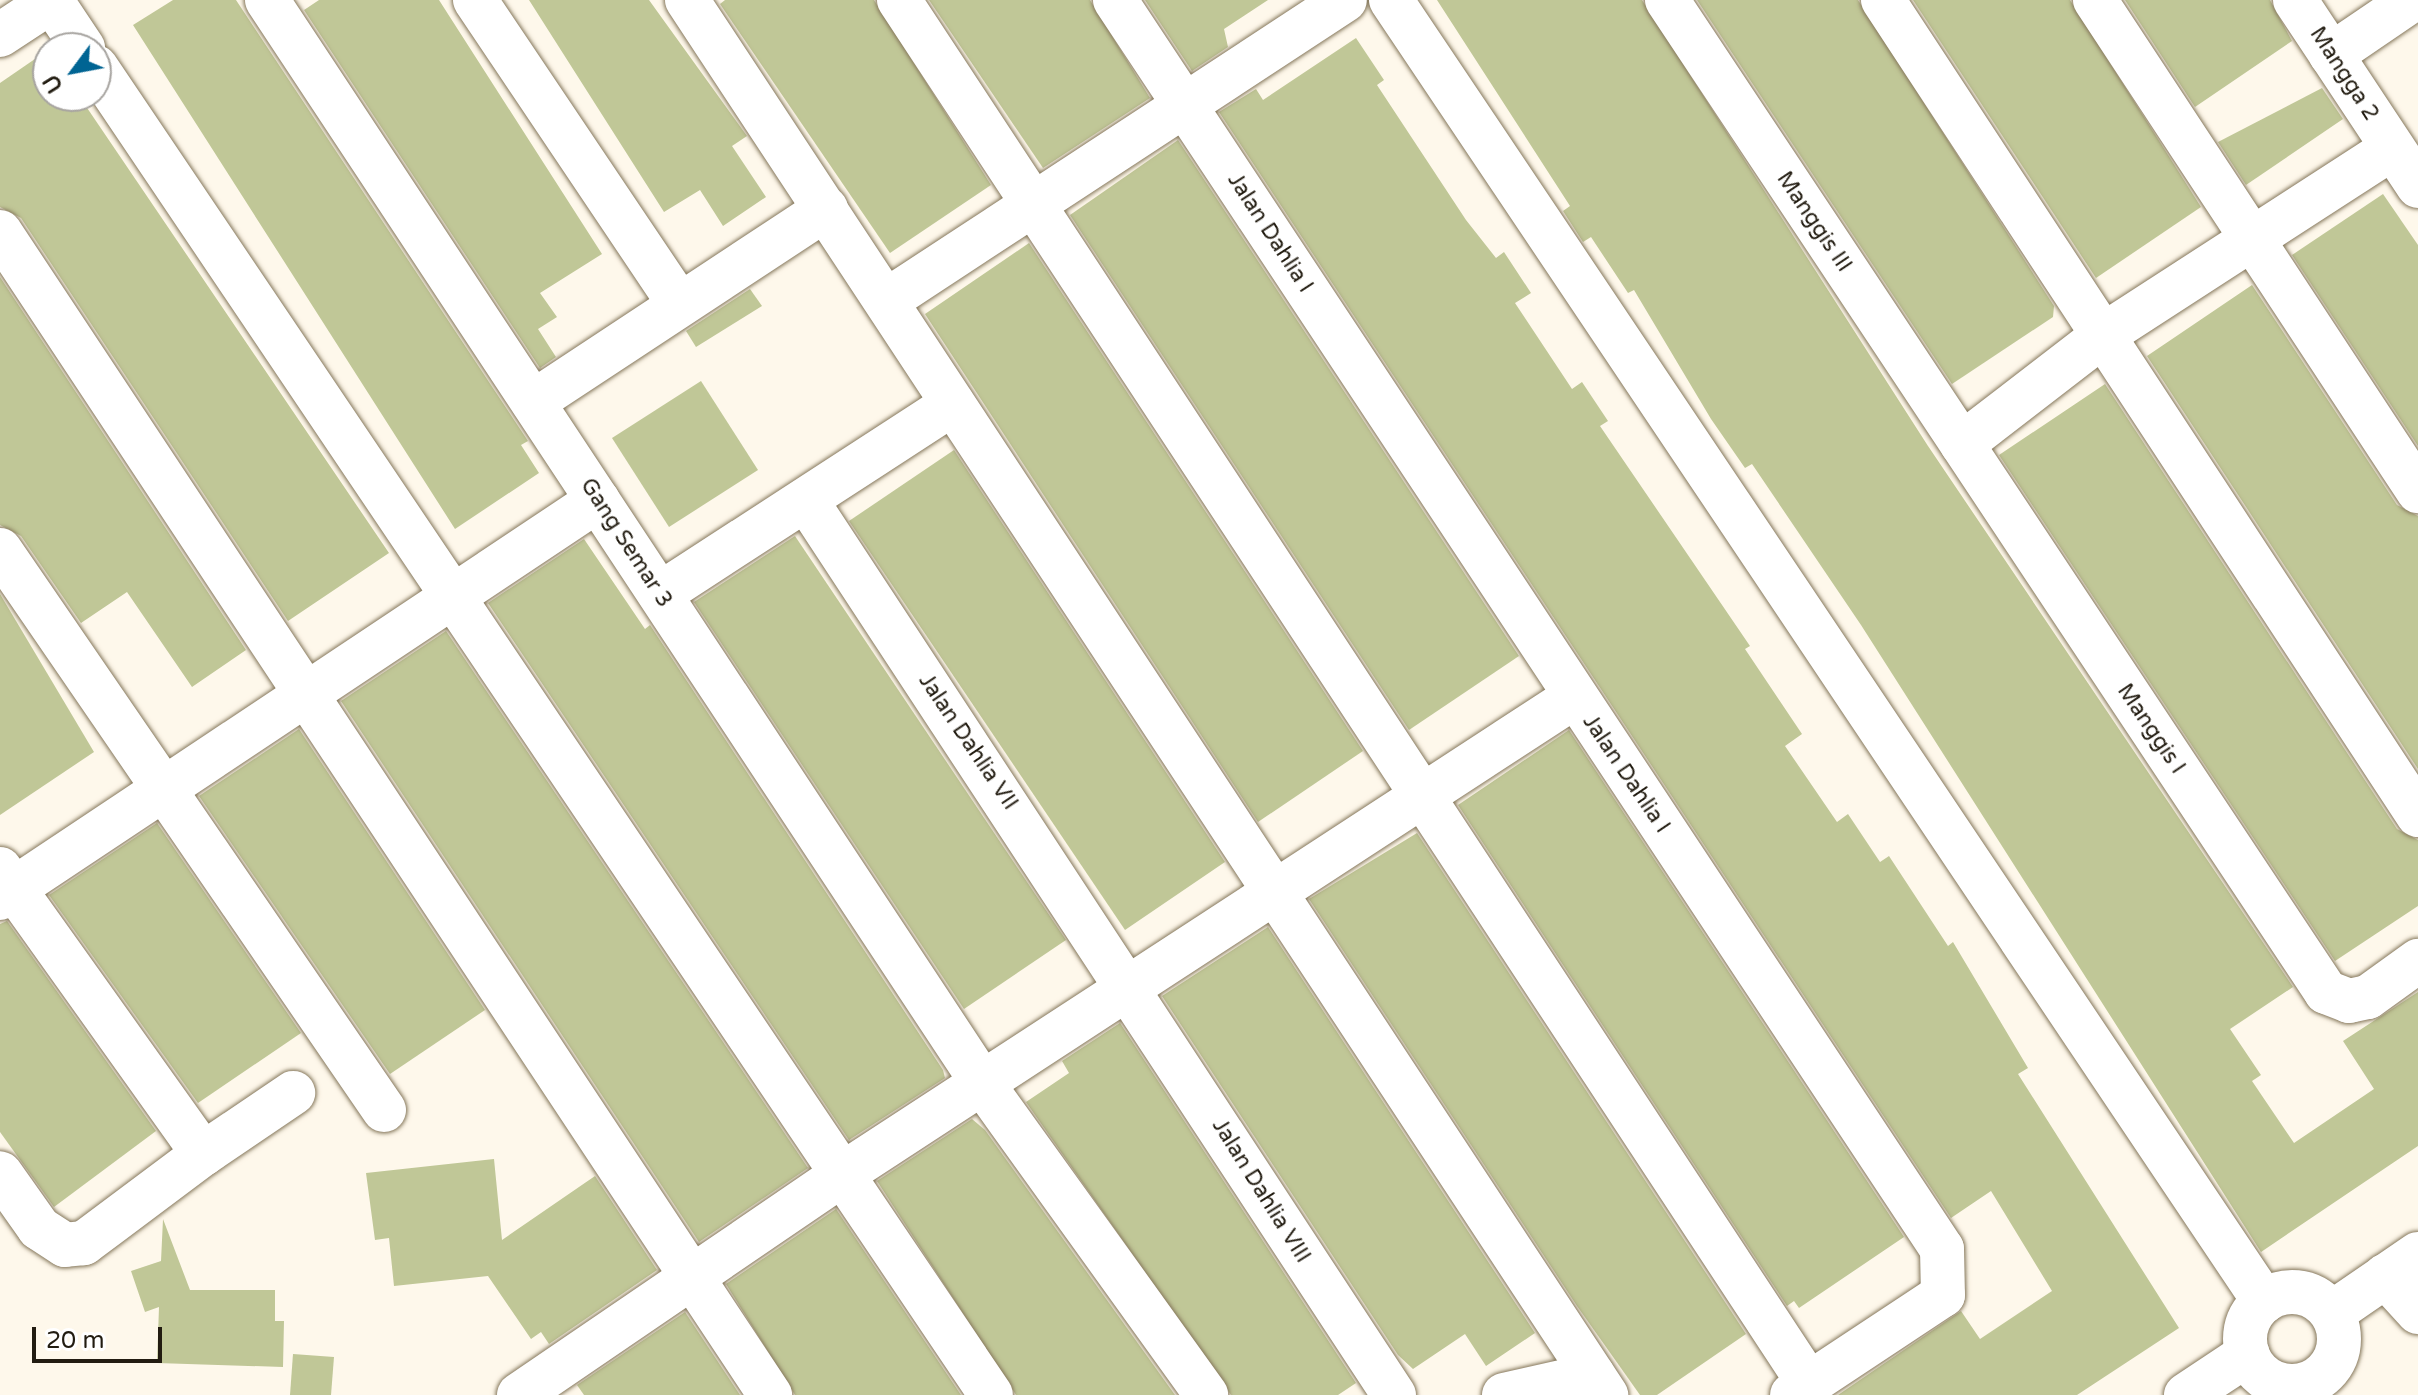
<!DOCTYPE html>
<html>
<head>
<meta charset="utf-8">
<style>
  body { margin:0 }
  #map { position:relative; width:2418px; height:1395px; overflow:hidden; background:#fef8eb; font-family:"Varela Round",sans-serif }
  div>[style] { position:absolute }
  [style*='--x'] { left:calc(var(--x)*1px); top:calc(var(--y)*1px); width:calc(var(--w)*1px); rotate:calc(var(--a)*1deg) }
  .building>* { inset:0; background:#c0c797 }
  .roads { filter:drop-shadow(0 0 2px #85775b) drop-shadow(0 0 2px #85775b) }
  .minor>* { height:44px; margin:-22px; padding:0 22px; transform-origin:22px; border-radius:22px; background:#fff }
  .minor>.ring { margin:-22px; padding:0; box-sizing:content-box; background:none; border:44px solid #fff; border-radius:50% }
  span { translate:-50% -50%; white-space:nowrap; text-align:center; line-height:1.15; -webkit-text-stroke:6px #fff; paint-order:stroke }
  .street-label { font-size:22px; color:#221c11 }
  .north { position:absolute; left:32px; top:32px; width:80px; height:80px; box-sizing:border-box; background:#fff; border:2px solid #a7a4a0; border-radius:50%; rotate:238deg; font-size:22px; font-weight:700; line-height:32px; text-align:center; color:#221c11 }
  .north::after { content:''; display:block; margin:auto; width:28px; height:36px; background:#006493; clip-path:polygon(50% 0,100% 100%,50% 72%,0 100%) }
  .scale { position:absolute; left:32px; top:1327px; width:130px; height:36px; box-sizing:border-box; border:4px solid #221c11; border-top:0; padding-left:10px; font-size:24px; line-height:28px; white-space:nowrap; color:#221c11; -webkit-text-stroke:6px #fff; paint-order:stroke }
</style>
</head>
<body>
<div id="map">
  <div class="building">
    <i style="clip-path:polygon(173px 0,236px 0,528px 441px,521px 445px,539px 473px,455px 529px,133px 25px)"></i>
    <i style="clip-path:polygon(319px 0,439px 0,602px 254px,540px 293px,557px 317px,538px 329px,556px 357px,540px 368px,304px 10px)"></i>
    <i style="clip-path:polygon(529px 0,649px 0,747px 136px,732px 146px,766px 197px,723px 226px,700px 190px,664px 212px)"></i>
    <i style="clip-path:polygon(725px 0,874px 0,991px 185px,890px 253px,720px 4px)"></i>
    <i style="clip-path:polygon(929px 0,1090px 0,1150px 98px,1043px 168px)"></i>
    <i style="clip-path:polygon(1145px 0,1268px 0,1224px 29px,1228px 47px,1192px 71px)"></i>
    <i style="clip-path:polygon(1437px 0,1642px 0,1928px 446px,2293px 987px,2230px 1029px,2261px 1075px,2252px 1081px,2294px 1143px,2374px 1089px,2343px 1041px,2418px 992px,2418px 1146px,2261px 1252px,1861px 625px,1752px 464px,1745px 468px,1711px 419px,1634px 290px,1628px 293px,1591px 237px,1583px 242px,1563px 211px,1570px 206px)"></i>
    <i style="clip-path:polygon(1697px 0,1858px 0,2054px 306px,2053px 317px,1952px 384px)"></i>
    <i style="clip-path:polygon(1913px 0,2070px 0,2201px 207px,2096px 278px)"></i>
    <i style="clip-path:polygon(2125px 0,2270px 0,2292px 41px,2195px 107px)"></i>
    <i style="clip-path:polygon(1356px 38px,1384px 80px,1377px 85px,1466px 220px,1496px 258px,1504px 252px,1531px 293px,1515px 303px,1572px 389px,1582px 382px,1608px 421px,1600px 426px,1750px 646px,1745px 649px,1802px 734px,1785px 746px,1837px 822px,1848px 814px,1880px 862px,1889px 856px,1948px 946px,1953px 942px,2028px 1068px,2018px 1074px,2179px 1328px,2077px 1395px,1838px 1395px,1961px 1311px,1980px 1339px,2052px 1291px,1991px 1191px,1951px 1218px,1219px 112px,1256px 89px,1263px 100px)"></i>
    <i style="clip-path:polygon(48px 50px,48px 96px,79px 96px,389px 553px,288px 621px,21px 218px,0 207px,0 83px)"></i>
    <i style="clip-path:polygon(2322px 88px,2343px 119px,2246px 185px,2218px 142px)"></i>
    <i style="clip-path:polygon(1178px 140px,1519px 656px,1409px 730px,1070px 215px)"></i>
    <i style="clip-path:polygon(2383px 194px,2418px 245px,2418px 446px,2292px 255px)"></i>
    <i style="clip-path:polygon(1029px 243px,1363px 751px,1258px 822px,925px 314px)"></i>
    <i style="clip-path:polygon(0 277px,246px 650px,192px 687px,127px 592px,81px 623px,21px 536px,0 525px)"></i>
    <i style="clip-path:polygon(2252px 285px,2397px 505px,2418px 516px,2418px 769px,2147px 356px)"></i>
    <i style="clip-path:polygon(750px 289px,762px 306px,696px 347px,686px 331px)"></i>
    <i style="clip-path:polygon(701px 381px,758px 470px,669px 527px,612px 438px)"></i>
    <i style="clip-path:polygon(2105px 384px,2397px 829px,2418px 840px,2418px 906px,2335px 961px,1999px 455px)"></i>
    <i style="clip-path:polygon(954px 450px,1225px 862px,1125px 930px,849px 521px)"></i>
    <i style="clip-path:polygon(795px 536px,1066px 940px,964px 1009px,694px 602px)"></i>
    <i style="clip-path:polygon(584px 539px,645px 629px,650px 625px,943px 1070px,945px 1078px,849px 1140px,488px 603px)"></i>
    <i style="clip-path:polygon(0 594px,94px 752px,0 815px)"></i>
    <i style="clip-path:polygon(446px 631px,808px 1168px,699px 1242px,341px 701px)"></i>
    <i style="clip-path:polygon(299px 729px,485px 1010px,390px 1074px,199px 796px)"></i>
    <i style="clip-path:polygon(1569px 730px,1904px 1237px,1799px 1308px,1794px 1301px,1787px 1306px,1458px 805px)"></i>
    <i style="clip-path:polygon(157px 823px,301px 1033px,198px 1103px,49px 895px)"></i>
    <i style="clip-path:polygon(1417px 833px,1746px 1334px,1657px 1395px,1640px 1395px,1577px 1306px,1309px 899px)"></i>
    <i style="clip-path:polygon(7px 921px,156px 1131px,54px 1207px,0 1132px,0 924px)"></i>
    <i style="clip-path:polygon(1268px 927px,1535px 1333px,1486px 1366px,1465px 1334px,1413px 1369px,1398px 1355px,1162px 996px)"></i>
    <i style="clip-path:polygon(1120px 1023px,1356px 1383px,1338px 1395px,1231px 1395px,1026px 1102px,1069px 1073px,1062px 1061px)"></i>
    <i style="clip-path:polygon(972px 1119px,985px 1130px,1175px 1395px,1016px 1395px,877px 1181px)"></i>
    <i style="clip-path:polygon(494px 1159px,502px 1240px,595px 1176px,657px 1270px,549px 1344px,541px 1332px,531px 1339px,488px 1276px,394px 1286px,389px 1238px,375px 1240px,366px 1173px)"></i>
    <i style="clip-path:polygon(836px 1209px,961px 1395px,795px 1395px,726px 1284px)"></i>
    <i style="clip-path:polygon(163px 1219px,190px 1290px,275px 1290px,275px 1321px,284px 1321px,283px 1367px,157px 1363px,159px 1307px,145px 1312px,131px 1271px,161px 1261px)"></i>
    <i style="clip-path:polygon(685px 1312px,740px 1395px,584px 1395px,577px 1385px)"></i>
    <i style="clip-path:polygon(293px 1354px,334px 1357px,331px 1395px,290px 1395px)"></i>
  </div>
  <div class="roads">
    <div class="minor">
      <i style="--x:51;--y:0;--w:58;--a:56.3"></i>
      <i style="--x:267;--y:0;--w:1303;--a:56.55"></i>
      <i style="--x:985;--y:1087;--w:379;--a:54.3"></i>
      <i style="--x:475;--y:0;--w:367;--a:56.1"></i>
      <i style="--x:687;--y:0;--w:1671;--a:56.62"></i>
      <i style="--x:899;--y:0;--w:1656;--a:56.67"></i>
      <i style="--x:1115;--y:0;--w:1498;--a:56.49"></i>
      <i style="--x:1942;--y:1249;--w:46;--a:88.8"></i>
      <i style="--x:1943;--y:1295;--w:181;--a:146.5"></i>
      <i style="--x:1391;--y:0;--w:1567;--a:56.14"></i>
      <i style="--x:1667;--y:0;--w:1191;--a:56.4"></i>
      <i style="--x:2326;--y:992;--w:25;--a:21"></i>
      <i style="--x:2349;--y:1001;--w:19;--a:-12"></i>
      <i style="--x:2368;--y:997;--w:62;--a:-35.8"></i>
      <i style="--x:1883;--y:0;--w:975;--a:56.72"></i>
      <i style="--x:2095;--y:0;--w:588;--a:56.66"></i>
      <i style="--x:2295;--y:0;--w:223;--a:56.5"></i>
      <i style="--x:0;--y:35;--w:64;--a:-33.4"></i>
      <i style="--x:2331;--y:55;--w:98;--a:-34.2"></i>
      <i style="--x:96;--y:67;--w:1601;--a:56.02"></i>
      <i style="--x:0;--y:232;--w:1395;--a:56.49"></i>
      <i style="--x:889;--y:299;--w:545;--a:-33.25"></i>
      <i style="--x:533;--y:402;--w:351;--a:-33.4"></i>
      <i style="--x:1962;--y:444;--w:180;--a:-37.6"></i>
      <i style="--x:2105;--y:334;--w:342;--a:-32.9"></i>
      <i style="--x:806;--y:500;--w:1071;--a:56.7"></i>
      <i style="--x:0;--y:550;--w:679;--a:55.56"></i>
      <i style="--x:660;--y:594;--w:349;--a:-33"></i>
      <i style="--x:0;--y:869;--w:350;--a:54.5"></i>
      <i style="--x:203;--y:1154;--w:149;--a:143.2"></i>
      <i style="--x:84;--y:1243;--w:19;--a:174"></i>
      <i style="--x:65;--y:1245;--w:31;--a:-147"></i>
      <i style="--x:39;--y:1228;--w:67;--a:-125.3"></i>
      <i style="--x:0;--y:898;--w:718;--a:-33.65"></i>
      <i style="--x:203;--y:1154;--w:109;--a:-34.1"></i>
      <i style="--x:2385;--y:1276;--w:49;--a:47.5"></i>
      <i class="ring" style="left:2245px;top:1292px;width:50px;height:50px"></i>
      <i style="--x:2332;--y:1313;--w:104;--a:-34.5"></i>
      <i style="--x:519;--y:1395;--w:386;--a:-34.3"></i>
      <i style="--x:838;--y:1177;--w:879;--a:-33.11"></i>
      <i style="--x:1504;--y:1395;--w:91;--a:-12.7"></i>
      <i style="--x:2186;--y:1395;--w:74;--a:-33.5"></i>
    </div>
  </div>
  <div class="street-label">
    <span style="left:2344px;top:74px;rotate:57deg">Mangga 2</span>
    <span style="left:1814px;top:222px;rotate:56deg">Manggis III</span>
    <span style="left:1270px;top:233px;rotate:57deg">Jalan Dahlia I</span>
    <span style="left:626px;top:543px;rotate:57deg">Gang Semar 3</span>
    <span style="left:2151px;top:729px;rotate:56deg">Manggis I</span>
    <span style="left:968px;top:742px;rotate:56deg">Jalan Dahlia VII</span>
    <span style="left:1626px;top:774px;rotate:56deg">Jalan Dahlia I</span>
    <span style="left:1261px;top:1191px;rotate:58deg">Jalan Dahlia VIII</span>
  </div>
  <div class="north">U</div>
  <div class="scale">20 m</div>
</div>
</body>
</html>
